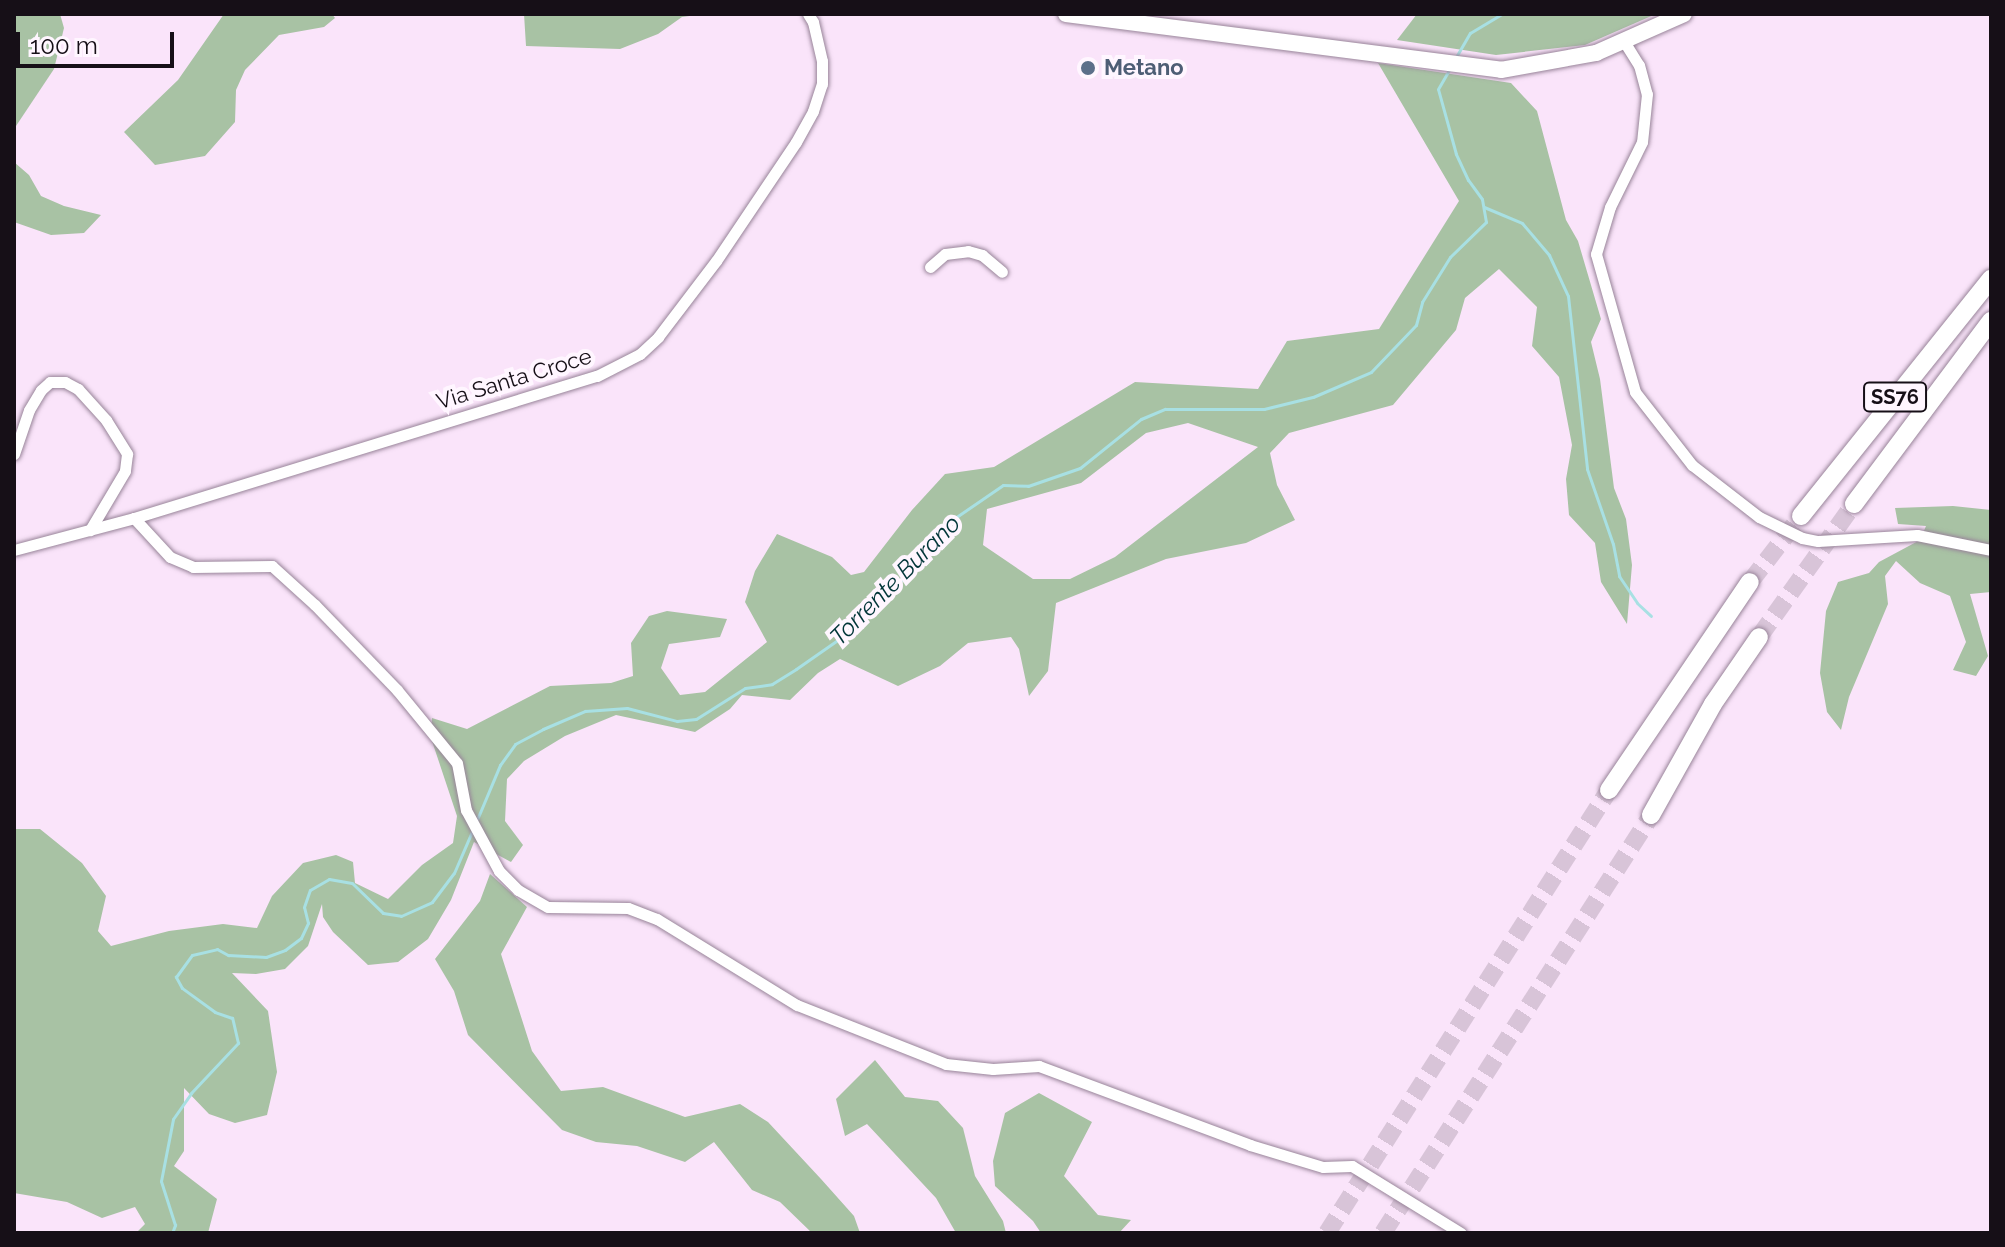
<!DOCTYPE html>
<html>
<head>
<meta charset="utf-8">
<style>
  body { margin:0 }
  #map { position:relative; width:2005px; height:1247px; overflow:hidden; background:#fae4fa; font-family:Raleway,sans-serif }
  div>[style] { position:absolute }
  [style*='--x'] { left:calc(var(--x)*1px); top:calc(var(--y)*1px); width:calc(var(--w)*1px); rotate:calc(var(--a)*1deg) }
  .green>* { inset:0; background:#a8c2a4 }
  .stream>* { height:3px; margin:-1.5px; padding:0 1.5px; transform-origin:1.5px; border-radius:1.5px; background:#a8e0e3 }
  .trunk-tunnel>* { height:18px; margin-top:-9px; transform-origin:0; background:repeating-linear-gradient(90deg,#d8c4d8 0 18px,transparent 0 27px) }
  .roads { filter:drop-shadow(0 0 2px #988499) drop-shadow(0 0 2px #988499) }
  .minor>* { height:11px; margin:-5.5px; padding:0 5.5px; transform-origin:5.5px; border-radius:5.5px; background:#fff }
  .secondary>* { height:16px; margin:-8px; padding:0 8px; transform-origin:8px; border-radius:8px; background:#fff }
  .trunk>* { height:18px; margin:-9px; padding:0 9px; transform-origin:9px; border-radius:9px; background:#fff }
  .dots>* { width:22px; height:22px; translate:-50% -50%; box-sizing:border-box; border:4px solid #fff6ff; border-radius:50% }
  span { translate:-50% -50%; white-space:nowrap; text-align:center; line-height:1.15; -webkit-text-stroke:8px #fff6ff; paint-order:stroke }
  .shield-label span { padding:2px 6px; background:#fff6ff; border:2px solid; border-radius:6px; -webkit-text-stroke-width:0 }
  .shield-label { font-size:20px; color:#160f17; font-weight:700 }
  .service-label { font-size:22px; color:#4e5e75; font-weight:700 }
  .left { translate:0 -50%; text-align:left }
  .street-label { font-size:22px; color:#160f17 }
  .water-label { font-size:24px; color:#003538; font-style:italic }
  .frame { position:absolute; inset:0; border:16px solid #160f17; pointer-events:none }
  .scale { position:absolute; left:16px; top:32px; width:158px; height:36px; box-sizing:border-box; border:4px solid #160f17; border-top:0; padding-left:10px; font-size:24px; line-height:28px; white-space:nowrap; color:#160f17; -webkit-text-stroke:6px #fff6ff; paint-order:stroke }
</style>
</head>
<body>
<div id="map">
  <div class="green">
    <i style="clip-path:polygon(14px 14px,60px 14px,64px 28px,54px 69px,14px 129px)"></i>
    <i style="clip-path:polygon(224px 14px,332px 14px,335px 18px,324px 27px,279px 35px,245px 70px,236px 90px,235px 122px,205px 156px,155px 165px,124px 132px,178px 80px)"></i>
    <i style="clip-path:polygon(524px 14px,704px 14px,682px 17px,658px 34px,620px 49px,526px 46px)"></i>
    <i style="clip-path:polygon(1417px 14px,1656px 14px,1585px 45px,1496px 55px,1397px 40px)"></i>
    <i style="clip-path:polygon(evenodd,1378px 63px,1511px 83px,1537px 111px,1566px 220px,1578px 241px,1601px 319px,1591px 342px,1600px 379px,1614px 488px,1626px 519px,1632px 565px,1627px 624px,1601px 582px,1595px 543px,1569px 515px,1566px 479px,1572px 445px,1559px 377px,1532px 346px,1537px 307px,1499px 269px,1465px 298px,1456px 330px,1393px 405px,1289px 433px,1270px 453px,1277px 485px,1295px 520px,1246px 543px,1166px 559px,1056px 603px,1048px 671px,1029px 696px,1019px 649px,1011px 637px,968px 643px,940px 666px,898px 686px,840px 659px,818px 673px,790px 700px,742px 695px,730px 709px,695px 732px,616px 715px,565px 736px,524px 761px,507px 779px,505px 821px,523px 845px,511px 862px,474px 842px,451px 900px,428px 939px,398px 962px,368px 965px,333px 932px,323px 917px,322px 904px,308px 946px,285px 969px,256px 974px,232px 973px,268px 1011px,277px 1072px,267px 1115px,235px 1123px,209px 1114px,184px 1088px,184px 1151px,174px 1166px,217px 1199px,208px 1233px,136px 1233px,145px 1224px,135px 1207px,102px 1218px,67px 1202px,14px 1193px,14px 829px,40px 829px,82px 863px,106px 896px,98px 931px,111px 946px,169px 931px,223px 924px,257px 928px,272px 896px,303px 863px,336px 855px,353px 862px,355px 883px,388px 899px,422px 865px,453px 843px,457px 816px,431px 738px,432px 718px,467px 729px,550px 686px,611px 683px,633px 676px,631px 643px,649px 616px,667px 611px,727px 619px,720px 637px,669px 644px,661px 668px,680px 695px,705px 692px,767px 642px,745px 602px,755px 571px,777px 534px,832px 557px,851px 575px,864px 572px,912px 510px,945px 474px,994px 467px,1135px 382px,1258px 389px,1287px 341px,1379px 329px,1459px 201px,1378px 63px,1188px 423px,1258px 447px,1115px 557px,1070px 579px,1033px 579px,983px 545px,987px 509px,1081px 483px,1146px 433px,1188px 423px)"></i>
    <i style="clip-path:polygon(14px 162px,29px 175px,41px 196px,64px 206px,101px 215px,84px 233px,51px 235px,14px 222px)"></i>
    <i style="clip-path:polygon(1953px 506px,1991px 510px,1991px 592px,1970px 594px,1988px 656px,1976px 676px,1953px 670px,1966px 642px,1950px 596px,1920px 583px,1896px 561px,1885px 576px,1888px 604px,1849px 697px,1841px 730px,1827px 712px,1820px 673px,1826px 611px,1838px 582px,1869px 573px,1879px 562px,1920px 540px,1926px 526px,1898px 524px,1895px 508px)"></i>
    <i style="clip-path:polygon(490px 874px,527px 907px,501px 954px,532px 1051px,561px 1091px,603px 1087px,685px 1117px,740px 1104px,768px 1122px,821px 1179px,854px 1216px,860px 1233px,812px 1233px,780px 1202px,752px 1190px,714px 1142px,685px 1162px,637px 1146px,596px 1142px,562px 1130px,468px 1035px,454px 991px,435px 959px,480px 901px)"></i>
    <i style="clip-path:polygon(875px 1060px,905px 1097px,938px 1101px,963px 1128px,975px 1176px,1003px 1221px,1006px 1233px,956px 1233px,936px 1198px,867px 1124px,845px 1136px,836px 1099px)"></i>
    <i style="clip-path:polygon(1039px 1093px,1092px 1122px,1064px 1176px,1098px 1215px,1131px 1220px,1119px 1233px,1041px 1233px,1033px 1221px,995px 1186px,993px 1161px,1005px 1113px)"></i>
  </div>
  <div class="stream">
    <i style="--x:1456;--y:57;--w:28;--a:-60"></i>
    <i style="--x:1470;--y:33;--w:37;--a:-31"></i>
    <i style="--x:1484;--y:207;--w:41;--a:22.8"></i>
    <i style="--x:1522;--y:223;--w:42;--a:49.8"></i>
    <i style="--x:1549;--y:255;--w:45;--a:65.1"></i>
    <i style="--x:1568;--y:296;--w:174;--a:83.7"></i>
    <i style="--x:1587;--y:469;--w:79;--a:70.9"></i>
    <i style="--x:1613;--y:544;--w:33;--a:79"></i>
    <i style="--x:1619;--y:576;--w:32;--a:56"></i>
    <i style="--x:1637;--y:603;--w:19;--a:43"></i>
    <i style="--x:476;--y:822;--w:62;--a:-67.2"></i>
    <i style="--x:500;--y:765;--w:26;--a:-54"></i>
    <i style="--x:515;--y:744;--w:32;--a:-28"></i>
    <i style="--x:543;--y:729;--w:46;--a:-23.2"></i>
    <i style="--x:585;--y:711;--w:42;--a:-4.1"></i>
    <i style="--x:627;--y:708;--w:52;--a:14.6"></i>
    <i style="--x:677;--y:721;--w:19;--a:-6"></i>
    <i style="--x:696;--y:719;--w:58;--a:-32.3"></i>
    <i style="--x:745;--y:688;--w:27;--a:-8"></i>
    <i style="--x:772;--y:684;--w:28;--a:-32"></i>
    <i style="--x:796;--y:669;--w:52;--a:-34.9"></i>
    <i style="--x:839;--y:639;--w:45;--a:-41.4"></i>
    <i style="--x:873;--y:609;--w:64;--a:-45.6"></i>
    <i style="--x:918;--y:563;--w:51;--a:-52.9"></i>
    <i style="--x:949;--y:522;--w:65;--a:-34.4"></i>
    <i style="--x:1003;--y:485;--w:25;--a:2"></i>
    <i style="--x:1028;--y:486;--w:55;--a:-19.1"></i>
    <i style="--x:1080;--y:468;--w:78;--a:-38.8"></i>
    <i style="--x:1141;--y:419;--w:26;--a:-23"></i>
    <i style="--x:1165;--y:409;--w:99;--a:0"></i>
    <i style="--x:1264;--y:409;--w:50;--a:-13.8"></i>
    <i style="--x:1313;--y:397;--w:63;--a:-23.3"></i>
    <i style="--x:1371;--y:372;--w:65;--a:-46.2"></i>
    <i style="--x:1416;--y:325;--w:24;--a:-75"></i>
    <i style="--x:1422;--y:302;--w:53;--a:-58.1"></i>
    <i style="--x:1450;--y:257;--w:50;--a:-44.2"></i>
    <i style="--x:1486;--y:222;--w:23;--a:-100"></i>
    <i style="--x:1482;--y:199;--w:24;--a:-126"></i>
    <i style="--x:1468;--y:180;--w:29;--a:-115"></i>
    <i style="--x:1456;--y:154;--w:67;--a:-105.5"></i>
    <i style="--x:1438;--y:89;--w:22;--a:-60"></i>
    <i style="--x:172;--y:1233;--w:9;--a:-69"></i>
    <i style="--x:175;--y:1225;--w:46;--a:-107.7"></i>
    <i style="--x:161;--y:1181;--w:63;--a:-79"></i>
    <i style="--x:173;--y:1119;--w:32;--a:-55"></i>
    <i style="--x:191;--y:1093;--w:69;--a:-46.8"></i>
    <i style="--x:238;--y:1043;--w:26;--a:-103"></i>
    <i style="--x:232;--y:1018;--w:18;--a:-161"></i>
    <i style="--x:215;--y:1012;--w:41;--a:-144"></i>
    <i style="--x:182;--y:988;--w:13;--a:-119"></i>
    <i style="--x:176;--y:977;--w:27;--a:-54"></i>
    <i style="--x:192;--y:955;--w:26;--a:-13"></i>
    <i style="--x:217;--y:949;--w:13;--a:29"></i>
    <i style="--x:228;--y:955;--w:38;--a:3"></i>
    <i style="--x:266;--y:957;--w:20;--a:-20"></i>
    <i style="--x:285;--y:950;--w:20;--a:-37"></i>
    <i style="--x:301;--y:938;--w:17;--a:-65"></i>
    <i style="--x:308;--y:923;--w:16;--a:-104"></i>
    <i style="--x:304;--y:907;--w:18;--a:-71"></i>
    <i style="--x:310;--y:890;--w:22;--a:-30"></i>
    <i style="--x:329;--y:879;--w:23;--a:10"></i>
    <i style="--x:352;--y:883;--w:43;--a:44.1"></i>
    <i style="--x:383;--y:913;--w:18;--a:9"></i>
    <i style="--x:401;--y:916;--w:34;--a:-24"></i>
    <i style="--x:432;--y:902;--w:36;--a:-53"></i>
    <i style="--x:454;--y:873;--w:48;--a:-66.6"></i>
  </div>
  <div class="trunk-tunnel">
    <i style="--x:1750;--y:582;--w:83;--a:-52.3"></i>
    <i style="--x:1759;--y:637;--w:163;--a:-54.5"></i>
    <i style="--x:1327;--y:1233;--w:525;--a:-57.52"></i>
    <i style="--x:1383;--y:1233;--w:497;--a:-57.3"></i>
  </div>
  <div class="roads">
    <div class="minor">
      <i style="--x:1625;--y:43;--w:26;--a:58"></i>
      <i style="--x:1639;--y:65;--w:30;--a:75"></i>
      <i style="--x:1647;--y:94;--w:48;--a:95.9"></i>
      <i style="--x:1642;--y:142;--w:72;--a:116.2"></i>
      <i style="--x:1610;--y:207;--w:49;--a:106.6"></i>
      <i style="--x:1596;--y:254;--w:143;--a:74.2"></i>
      <i style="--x:1635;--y:392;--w:93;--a:52"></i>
      <i style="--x:1692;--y:465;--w:85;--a:37.8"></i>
      <i style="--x:1759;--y:517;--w:48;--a:26"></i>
      <i style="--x:1802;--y:538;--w:16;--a:11"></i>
      <i style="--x:1818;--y:541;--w:99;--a:-3.5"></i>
      <i style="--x:1917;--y:535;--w:76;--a:11.5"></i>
      <i style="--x:930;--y:267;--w:20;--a:-41"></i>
      <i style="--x:945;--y:254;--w:23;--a:-7"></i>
      <i style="--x:968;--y:251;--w:15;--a:16"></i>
      <i style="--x:982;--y:255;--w:26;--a:40"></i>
      <i style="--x:14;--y:454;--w:46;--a:-71.2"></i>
      <i style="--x:29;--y:410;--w:23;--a:-59"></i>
      <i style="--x:41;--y:390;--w:12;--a:-42"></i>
      <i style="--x:50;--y:382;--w:15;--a:0"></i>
      <i style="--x:65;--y:382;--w:15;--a:28"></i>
      <i style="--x:78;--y:389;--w:42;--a:47.9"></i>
      <i style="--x:106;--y:420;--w:40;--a:58"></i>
      <i style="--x:127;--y:454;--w:17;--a:97"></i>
      <i style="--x:125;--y:471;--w:69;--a:120.7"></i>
      <i style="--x:134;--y:518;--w:53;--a:47.3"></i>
      <i style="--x:170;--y:557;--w:25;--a:23"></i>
      <i style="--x:193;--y:567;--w:79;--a:-0.7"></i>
      <i style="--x:272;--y:566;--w:58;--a:42.2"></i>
      <i style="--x:315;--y:605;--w:118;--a:46"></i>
      <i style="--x:397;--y:690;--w:94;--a:50.6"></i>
      <i style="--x:457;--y:763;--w:48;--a:79.2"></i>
      <i style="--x:466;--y:810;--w:69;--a:61.6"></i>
      <i style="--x:499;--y:871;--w:27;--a:45"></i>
      <i style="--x:518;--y:890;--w:34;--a:30"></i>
      <i style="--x:548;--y:907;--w:80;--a:0.7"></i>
      <i style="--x:628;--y:908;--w:31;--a:21"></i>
      <i style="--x:657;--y:919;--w:164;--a:31.6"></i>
      <i style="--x:797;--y:1005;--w:160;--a:21.6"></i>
      <i style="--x:946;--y:1064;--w:47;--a:6.1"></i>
      <i style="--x:993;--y:1069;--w:46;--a:-3.7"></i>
      <i style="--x:1039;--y:1066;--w:225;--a:20.5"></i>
      <i style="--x:1250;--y:1145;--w:76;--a:16.8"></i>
      <i style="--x:1323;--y:1167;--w:29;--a:-2"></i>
      <i style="--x:1352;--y:1166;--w:128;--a:31.6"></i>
      <i style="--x:14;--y:550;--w:124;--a:-14.9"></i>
      <i style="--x:134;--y:518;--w:484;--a:-17.1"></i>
      <i style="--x:597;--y:376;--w:48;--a:-27.1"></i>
      <i style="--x:640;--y:354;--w:25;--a:-43"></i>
      <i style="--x:658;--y:337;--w:96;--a:-52.7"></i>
      <i style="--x:716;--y:261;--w:143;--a:-56.1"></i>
      <i style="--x:796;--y:142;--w:35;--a:-61"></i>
      <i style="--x:813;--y:111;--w:28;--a:-72"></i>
      <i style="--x:822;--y:84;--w:23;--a:-90"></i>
      <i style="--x:822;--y:61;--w:40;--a:-103"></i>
      <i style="--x:813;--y:22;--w:9;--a:-122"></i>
    </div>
    <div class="secondary">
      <i style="--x:1066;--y:14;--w:439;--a:7.3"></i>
      <i style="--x:1501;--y:70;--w:97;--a:-10.1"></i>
      <i style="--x:1596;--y:53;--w:96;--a:-23.9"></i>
    </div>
    <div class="trunk">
      <i style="--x:1854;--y:504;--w:229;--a:-53.2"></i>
      <i style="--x:1801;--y:516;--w:304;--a:-51.3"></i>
      <i style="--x:1609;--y:790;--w:251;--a:-55.9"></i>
      <i style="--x:1651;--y:815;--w:127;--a:-60.8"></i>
      <i style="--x:1713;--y:704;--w:81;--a:-55.5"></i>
    </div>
  </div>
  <div class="dots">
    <i style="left:1088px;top:68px;background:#5c6f8a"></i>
  </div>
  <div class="shield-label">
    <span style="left:1895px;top:397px">SS76</span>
  </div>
  <div class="service-label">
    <span class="left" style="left:1104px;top:68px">Metano</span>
  </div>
  <div class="street-label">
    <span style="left:514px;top:379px;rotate:-17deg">Via Santa Croce</span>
  </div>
  <div class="water-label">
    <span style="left:895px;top:580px;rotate:-45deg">Torrente Burano</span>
  </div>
  <div class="frame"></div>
  <div class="scale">100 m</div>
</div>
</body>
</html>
